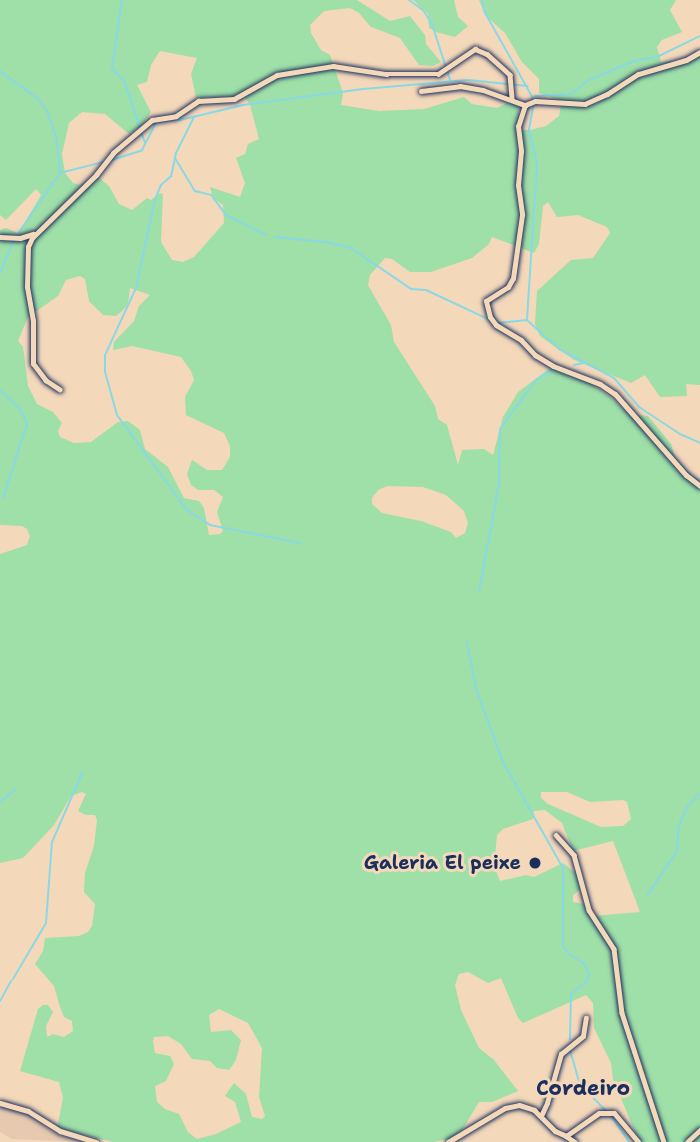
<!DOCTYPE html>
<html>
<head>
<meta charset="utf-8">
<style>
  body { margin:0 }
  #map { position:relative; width:700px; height:1142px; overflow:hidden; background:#f4d8ba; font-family:"Shantell Sans",sans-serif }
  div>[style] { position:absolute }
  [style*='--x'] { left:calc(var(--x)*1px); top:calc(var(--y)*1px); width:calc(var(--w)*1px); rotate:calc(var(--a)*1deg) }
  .built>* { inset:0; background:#e6c9af }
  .green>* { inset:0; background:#9fdfa8 }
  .stream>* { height:2px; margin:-1px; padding:0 1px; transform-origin:1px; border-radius:1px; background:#89d9e5 }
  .roads { filter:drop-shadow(0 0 2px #1b2f5e) drop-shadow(0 0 2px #1b2f5e) }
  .minor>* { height:4.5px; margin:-2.25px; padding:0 2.25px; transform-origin:2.25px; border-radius:2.25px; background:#f4d8ba }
  .tertiary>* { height:5px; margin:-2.5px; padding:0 2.5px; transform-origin:2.5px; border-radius:2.5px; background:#f4d8ba }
  .dots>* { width:19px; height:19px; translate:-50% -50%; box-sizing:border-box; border:4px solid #f4d8ba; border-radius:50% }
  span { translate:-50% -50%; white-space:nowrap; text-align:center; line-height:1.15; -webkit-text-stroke:6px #f4d8ba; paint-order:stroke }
  .poi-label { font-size:19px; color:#1b2f5e; font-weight:700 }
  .right { translate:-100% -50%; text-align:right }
  .neighbourhood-label { font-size:21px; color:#1b2f5e; font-weight:700 }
</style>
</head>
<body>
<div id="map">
  <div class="built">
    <i style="clip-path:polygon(0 1106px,28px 1114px,52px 1132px,81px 1142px,12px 1139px,0 1132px)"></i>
  </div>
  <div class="green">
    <i style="clip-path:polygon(evenodd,0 0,357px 0,390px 21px,410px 16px,425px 35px,426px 44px,441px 62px,433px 66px,419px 65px,400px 38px,371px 27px,359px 13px,350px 8px,324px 11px,310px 25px,311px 33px,321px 50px,330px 55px,343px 93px,341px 105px,379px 111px,424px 109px,464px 97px,472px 104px,497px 108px,511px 101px,518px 103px,519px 125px,523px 130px,530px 130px,546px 126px,559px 116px,561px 105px,557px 99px,539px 93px,539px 79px,522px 62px,505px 33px,486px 16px,479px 0,676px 0,670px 10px,682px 32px,662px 40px,657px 47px,661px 62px,684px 60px,700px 51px,700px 385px,686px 384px,687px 396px,660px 397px,645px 375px,631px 383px,574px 360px,540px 336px,535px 324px,537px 291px,571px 260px,593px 258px,610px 233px,607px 227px,578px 215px,557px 217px,548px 202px,543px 206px,539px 244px,534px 253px,492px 237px,489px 244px,472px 258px,431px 272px,410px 272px,392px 259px,385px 258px,370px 275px,368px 285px,391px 325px,394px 342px,435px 406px,438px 419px,447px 425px,458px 465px,462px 450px,484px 449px,493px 455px,503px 417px,518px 392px,554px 365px,576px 373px,610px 397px,634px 419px,638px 415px,648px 416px,671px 444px,675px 457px,693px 477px,700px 479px,700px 1142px,641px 1142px,638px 1139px,613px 1079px,611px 1063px,594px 1028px,593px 1003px,586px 995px,523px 1023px,518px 1018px,501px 978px,488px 983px,468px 972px,459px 974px,455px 985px,461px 1010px,479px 1048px,494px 1060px,518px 1091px,492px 1102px,479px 1102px,461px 1132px,449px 1139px,433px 1142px,113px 1142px,57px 1128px,63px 1098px,59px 1082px,20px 1071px,38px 1009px,43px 1005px,48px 1005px,53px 1012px,46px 1026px,47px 1037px,53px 1034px,64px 1037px,73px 1031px,72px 1021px,64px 1017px,60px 1007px,54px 986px,35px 964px,43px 951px,45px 938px,79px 936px,88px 932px,92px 926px,95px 904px,84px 892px,85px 873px,94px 846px,97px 820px,95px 815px,86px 815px,78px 811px,86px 794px,82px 792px,71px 796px,54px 825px,23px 858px,0 863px,0 554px,27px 545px,30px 536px,27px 529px,22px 526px,0 525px,0 230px,6px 228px,17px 233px,21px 229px,41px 195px,36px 189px,6px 220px,0 215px,0 0,160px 51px,197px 58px,191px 74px,196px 98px,244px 96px,250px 105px,259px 139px,248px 144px,245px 154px,236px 158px,245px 183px,240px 197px,210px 187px,213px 198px,223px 205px,224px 223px,194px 257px,183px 262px,172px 260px,161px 242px,163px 194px,160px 193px,151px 200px,147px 198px,132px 210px,119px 204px,109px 186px,98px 177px,80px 185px,73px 183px,65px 173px,62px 154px,69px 123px,82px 112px,105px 114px,129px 134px,142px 125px,151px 112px,137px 85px,147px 82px,151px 65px,160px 51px,0 0,80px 276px,85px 279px,89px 301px,103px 315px,116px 316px,122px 311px,128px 304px,130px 288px,150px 295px,139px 306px,134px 321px,114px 342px,113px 350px,132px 346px,181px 357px,191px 371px,194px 380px,185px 397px,186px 415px,224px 433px,230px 446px,230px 457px,222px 470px,207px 470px,192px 460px,187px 474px,191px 485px,198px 490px,214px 490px,223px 497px,217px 512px,223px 531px,220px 534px,209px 535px,204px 508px,199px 501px,184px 498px,168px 467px,145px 449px,140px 430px,128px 421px,118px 422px,91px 442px,74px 443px,60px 437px,58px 431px,62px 423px,53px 412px,37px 404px,28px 386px,23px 347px,18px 341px,28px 317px,58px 296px,66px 280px,80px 276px,0 0,387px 486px,423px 487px,446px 495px,464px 511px,468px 523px,465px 533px,456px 538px,451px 532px,421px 521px,382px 513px,372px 504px,372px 498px,378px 490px,387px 486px,0 0,541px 792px,567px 792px,590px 802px,623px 800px,627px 802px,631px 819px,623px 826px,601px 827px,548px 804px,541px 798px,541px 792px,0 0,545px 810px,562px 823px,573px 851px,613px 841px,640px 912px,593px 916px,590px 905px,573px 902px,573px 895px,582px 888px,578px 875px,563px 863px,534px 877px,526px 875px,500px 881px,494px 866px,497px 835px,503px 829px,533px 819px,534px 811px,545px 810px,0 0,219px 1009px,248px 1023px,262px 1048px,259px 1097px,265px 1116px,262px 1119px,252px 1117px,246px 1094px,234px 1083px,225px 1096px,235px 1102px,241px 1122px,216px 1134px,197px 1139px,188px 1132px,179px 1114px,165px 1109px,157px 1102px,155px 1086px,166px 1081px,174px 1064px,170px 1056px,155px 1053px,153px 1042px,154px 1037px,168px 1036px,181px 1044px,192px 1059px,210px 1061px,217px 1068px,229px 1070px,236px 1060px,241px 1040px,231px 1030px,211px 1032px,209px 1015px,219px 1009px)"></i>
    <i style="clip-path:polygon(413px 0,454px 0,458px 17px,468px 26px,455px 37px,436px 32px,429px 28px,428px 14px)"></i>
  </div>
  <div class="stream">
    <i style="--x:122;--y:0;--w:69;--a:98.4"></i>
    <i style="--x:112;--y:68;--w:18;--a:47"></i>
    <i style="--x:124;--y:81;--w:65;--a:71.3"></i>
    <i style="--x:409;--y:0;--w:17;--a:36"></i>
    <i style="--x:423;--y:10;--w:17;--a:57"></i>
    <i style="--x:432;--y:24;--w:59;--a:72.2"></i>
    <i style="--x:482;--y:0;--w:11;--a:80"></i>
    <i style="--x:484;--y:11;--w:102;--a:60.7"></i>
    <i style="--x:0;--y:71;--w:46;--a:36.1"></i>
    <i style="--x:37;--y:98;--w:16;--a:52"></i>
    <i style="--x:47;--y:111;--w:28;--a:71"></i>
    <i style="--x:56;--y:137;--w:35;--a:83"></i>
    <i style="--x:535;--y:96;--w:36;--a:-3"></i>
    <i style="--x:571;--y:94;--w:21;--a:-39"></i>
    <i style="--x:587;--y:81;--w:51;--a:-23.1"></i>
    <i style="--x:634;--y:61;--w:25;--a:-11"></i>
    <i style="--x:659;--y:56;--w:46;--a:-26"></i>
    <i style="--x:194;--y:117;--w:40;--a:116.6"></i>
    <i style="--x:176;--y:153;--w:24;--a:102"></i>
    <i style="--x:171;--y:176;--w:13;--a:138"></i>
    <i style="--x:161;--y:185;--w:15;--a:113"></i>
    <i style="--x:155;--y:199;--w:91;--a:102.1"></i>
    <i style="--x:136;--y:288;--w:74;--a:114.8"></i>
    <i style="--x:105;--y:355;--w:17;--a:90"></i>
    <i style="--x:105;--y:372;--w:45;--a:74.4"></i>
    <i style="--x:117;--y:415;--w:118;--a:53.6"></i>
    <i style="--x:187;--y:510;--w:27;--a:33"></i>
    <i style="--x:210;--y:525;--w:92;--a:11.3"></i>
    <i style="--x:169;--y:119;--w:11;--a:5"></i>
    <i style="--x:180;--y:120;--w:65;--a:-13.4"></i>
    <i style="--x:243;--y:105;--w:121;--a:-7.6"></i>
    <i style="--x:363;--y:89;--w:105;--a:-4.9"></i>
    <i style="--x:468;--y:80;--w:60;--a:5.7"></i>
    <i style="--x:175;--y:158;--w:39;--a:59"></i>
    <i style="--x:195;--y:191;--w:16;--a:14"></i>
    <i style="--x:211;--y:195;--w:25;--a:53"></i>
    <i style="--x:226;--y:215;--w:45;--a:26.6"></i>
    <i style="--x:109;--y:161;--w:35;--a:-18"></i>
    <i style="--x:142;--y:150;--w:34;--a:-63"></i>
    <i style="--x:17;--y:235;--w:75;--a:-55.3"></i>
    <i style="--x:60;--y:173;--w:44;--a:-14.3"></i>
    <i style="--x:275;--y:237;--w:50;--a:5.7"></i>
    <i style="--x:325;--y:242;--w:27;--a:13"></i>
    <i style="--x:351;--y:248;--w:73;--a:34.3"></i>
    <i style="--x:411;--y:289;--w:15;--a:4"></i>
    <i style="--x:426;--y:290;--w:71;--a:25.1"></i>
    <i style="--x:0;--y:273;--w:36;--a:-67"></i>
    <i style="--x:527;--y:319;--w:156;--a:-86.3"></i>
    <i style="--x:537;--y:163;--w:34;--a:-104"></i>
    <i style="--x:529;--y:130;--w:27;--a:-80"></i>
    <i style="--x:498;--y:323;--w:29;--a:-6"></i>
    <i style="--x:527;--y:320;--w:43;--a:42.2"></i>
    <i style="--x:559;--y:349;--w:62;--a:27.8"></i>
    <i style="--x:614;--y:378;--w:38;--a:49"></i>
    <i style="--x:639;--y:407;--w:49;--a:33.4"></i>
    <i style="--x:680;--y:434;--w:22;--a:24"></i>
    <i style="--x:574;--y:365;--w:10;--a:-11"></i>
    <i style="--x:0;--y:390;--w:29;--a:44"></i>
    <i style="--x:21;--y:410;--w:15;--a:67"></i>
    <i style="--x:27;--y:424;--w:78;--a:108"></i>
    <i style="--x:479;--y:592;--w:110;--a:-79.5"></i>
    <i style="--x:499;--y:484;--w:55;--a:-89"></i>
    <i style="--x:500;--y:429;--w:61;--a:-53.7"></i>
    <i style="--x:536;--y:380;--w:19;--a:-32"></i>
    <i style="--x:467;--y:642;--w:47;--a:78.9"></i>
    <i style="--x:476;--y:688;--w:79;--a:70"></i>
    <i style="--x:503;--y:762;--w:122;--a:60.5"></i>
    <i style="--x:563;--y:868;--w:78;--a:90"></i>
    <i style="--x:563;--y:946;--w:10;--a:53"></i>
    <i style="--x:569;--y:954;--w:19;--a:32"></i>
    <i style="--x:585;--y:964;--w:11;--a:68"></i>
    <i style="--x:589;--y:974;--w:9;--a:111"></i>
    <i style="--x:586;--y:982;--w:19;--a:141"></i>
    <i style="--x:571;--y:994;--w:45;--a:91.3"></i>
    <i style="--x:0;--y:802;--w:21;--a:-39"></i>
    <i style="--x:647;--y:896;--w:54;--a:-56.3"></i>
    <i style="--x:677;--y:851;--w:26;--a:-86"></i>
    <i style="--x:679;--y:825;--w:20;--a:-66"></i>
    <i style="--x:687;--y:807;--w:19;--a:-47"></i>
    <i style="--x:13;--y:979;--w:65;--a:-59.5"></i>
    <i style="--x:46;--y:923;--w:81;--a:-85.8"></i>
    <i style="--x:52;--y:842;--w:77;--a:-66.4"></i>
    <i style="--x:0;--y:1001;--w:23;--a:-61"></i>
    <i style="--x:570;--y:1050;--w:35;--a:74"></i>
    <i style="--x:580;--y:1084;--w:39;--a:46"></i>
    <i style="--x:611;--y:1116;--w:32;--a:55"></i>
  </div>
  <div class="roads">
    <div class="minor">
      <i style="--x:421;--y:91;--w:39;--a:-7"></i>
      <i style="--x:460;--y:86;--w:23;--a:10"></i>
      <i style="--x:483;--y:90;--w:45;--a:19.7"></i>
      <i style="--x:0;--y:237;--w:20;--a:3"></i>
      <i style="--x:20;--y:238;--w:14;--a:-17"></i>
      <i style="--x:60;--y:390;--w:17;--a:-147"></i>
      <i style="--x:46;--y:381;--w:21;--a:-127"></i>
      <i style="--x:33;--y:364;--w:43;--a:-90"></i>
      <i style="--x:33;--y:321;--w:35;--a:-100"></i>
      <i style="--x:27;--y:287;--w:40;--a:-88.6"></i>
      <i style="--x:28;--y:247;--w:10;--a:-66"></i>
      <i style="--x:32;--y:238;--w:90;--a:-44.5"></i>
      <i style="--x:96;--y:175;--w:28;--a:-52"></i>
      <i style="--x:113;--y:153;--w:51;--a:-40.2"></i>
      <i style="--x:152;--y:120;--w:24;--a:-9"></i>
      <i style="--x:176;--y:116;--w:27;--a:-34"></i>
      <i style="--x:198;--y:101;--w:36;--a:-3"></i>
      <i style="--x:234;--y:99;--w:49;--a:-29.2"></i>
      <i style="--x:277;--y:75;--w:57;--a:-9.1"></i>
      <i style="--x:333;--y:66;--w:54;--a:8.6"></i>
      <i style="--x:386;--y:74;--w:52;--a:0"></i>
      <i style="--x:438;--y:74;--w:45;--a:-34"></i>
      <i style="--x:475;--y:49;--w:13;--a:23"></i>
      <i style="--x:487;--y:54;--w:31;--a:42"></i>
      <i style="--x:510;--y:75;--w:24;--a:85"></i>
      <i style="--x:556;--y:835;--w:27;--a:48"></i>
      <i style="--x:574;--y:855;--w:57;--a:74.7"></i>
      <i style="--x:589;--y:910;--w:46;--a:57.3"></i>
      <i style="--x:614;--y:949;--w:64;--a:82.9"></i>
      <i style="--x:622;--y:1013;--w:136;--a:72"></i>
      <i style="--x:541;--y:1116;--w:14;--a:-65"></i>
      <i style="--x:547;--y:1103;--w:51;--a:-74.1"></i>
      <i style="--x:561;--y:1054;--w:28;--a:-39"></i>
      <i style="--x:583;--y:1036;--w:18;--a:-81"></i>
      <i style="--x:566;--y:1136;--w:11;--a:34"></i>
    </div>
    <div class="tertiary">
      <i style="--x:700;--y:52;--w:16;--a:150"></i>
      <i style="--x:686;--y:60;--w:50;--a:163.7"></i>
      <i style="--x:638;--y:74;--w:37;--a:147"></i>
      <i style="--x:607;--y:94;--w:24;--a:156"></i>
      <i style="--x:585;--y:104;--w:50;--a:-176.6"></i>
      <i style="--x:535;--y:101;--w:11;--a:158"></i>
      <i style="--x:525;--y:105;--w:22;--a:108"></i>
      <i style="--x:518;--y:126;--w:25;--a:83"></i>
      <i style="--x:521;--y:151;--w:34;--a:95"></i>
      <i style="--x:518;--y:185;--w:30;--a:82"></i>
      <i style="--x:522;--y:215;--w:64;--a:98.1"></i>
      <i style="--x:513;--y:278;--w:10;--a:119"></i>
      <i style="--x:508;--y:287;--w:26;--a:148"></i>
      <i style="--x:486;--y:301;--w:16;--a:76"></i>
      <i style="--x:490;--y:317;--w:10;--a:53"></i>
      <i style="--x:496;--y:325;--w:29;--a:31"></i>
      <i style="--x:521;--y:340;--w:21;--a:47"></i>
      <i style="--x:535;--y:355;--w:21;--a:31"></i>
      <i style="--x:553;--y:366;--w:50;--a:21"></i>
      <i style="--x:600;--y:384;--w:18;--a:34"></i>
      <i style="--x:615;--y:394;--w:108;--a:48.8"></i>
      <i style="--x:686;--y:475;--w:18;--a:38"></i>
      <i style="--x:0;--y:1103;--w:29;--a:16"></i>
      <i style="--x:28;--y:1111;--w:38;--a:32"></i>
      <i style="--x:60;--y:1131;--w:38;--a:17"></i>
      <i style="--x:448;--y:1142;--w:66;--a:-30.8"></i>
      <i style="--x:505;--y:1108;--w:14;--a:-12"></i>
      <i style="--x:519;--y:1105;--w:16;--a:18"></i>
      <i style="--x:534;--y:1110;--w:30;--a:45"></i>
      <i style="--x:555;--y:1131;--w:12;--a:24"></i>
      <i style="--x:566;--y:1136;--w:40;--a:-34.9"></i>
      <i style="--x:599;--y:1113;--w:15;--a:0"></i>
      <i style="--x:614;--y:1113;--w:38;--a:50"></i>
      <i style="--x:687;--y:1142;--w:18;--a:-43"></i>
    </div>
  </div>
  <div class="dots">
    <i style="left:535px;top:863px;background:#1b2f5e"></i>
  </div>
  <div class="poi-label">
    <span class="right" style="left:521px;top:863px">Galeria El peixe</span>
  </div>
  <div class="neighbourhood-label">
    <span style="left:583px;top:1088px">Cordeiro</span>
  </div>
</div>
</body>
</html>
